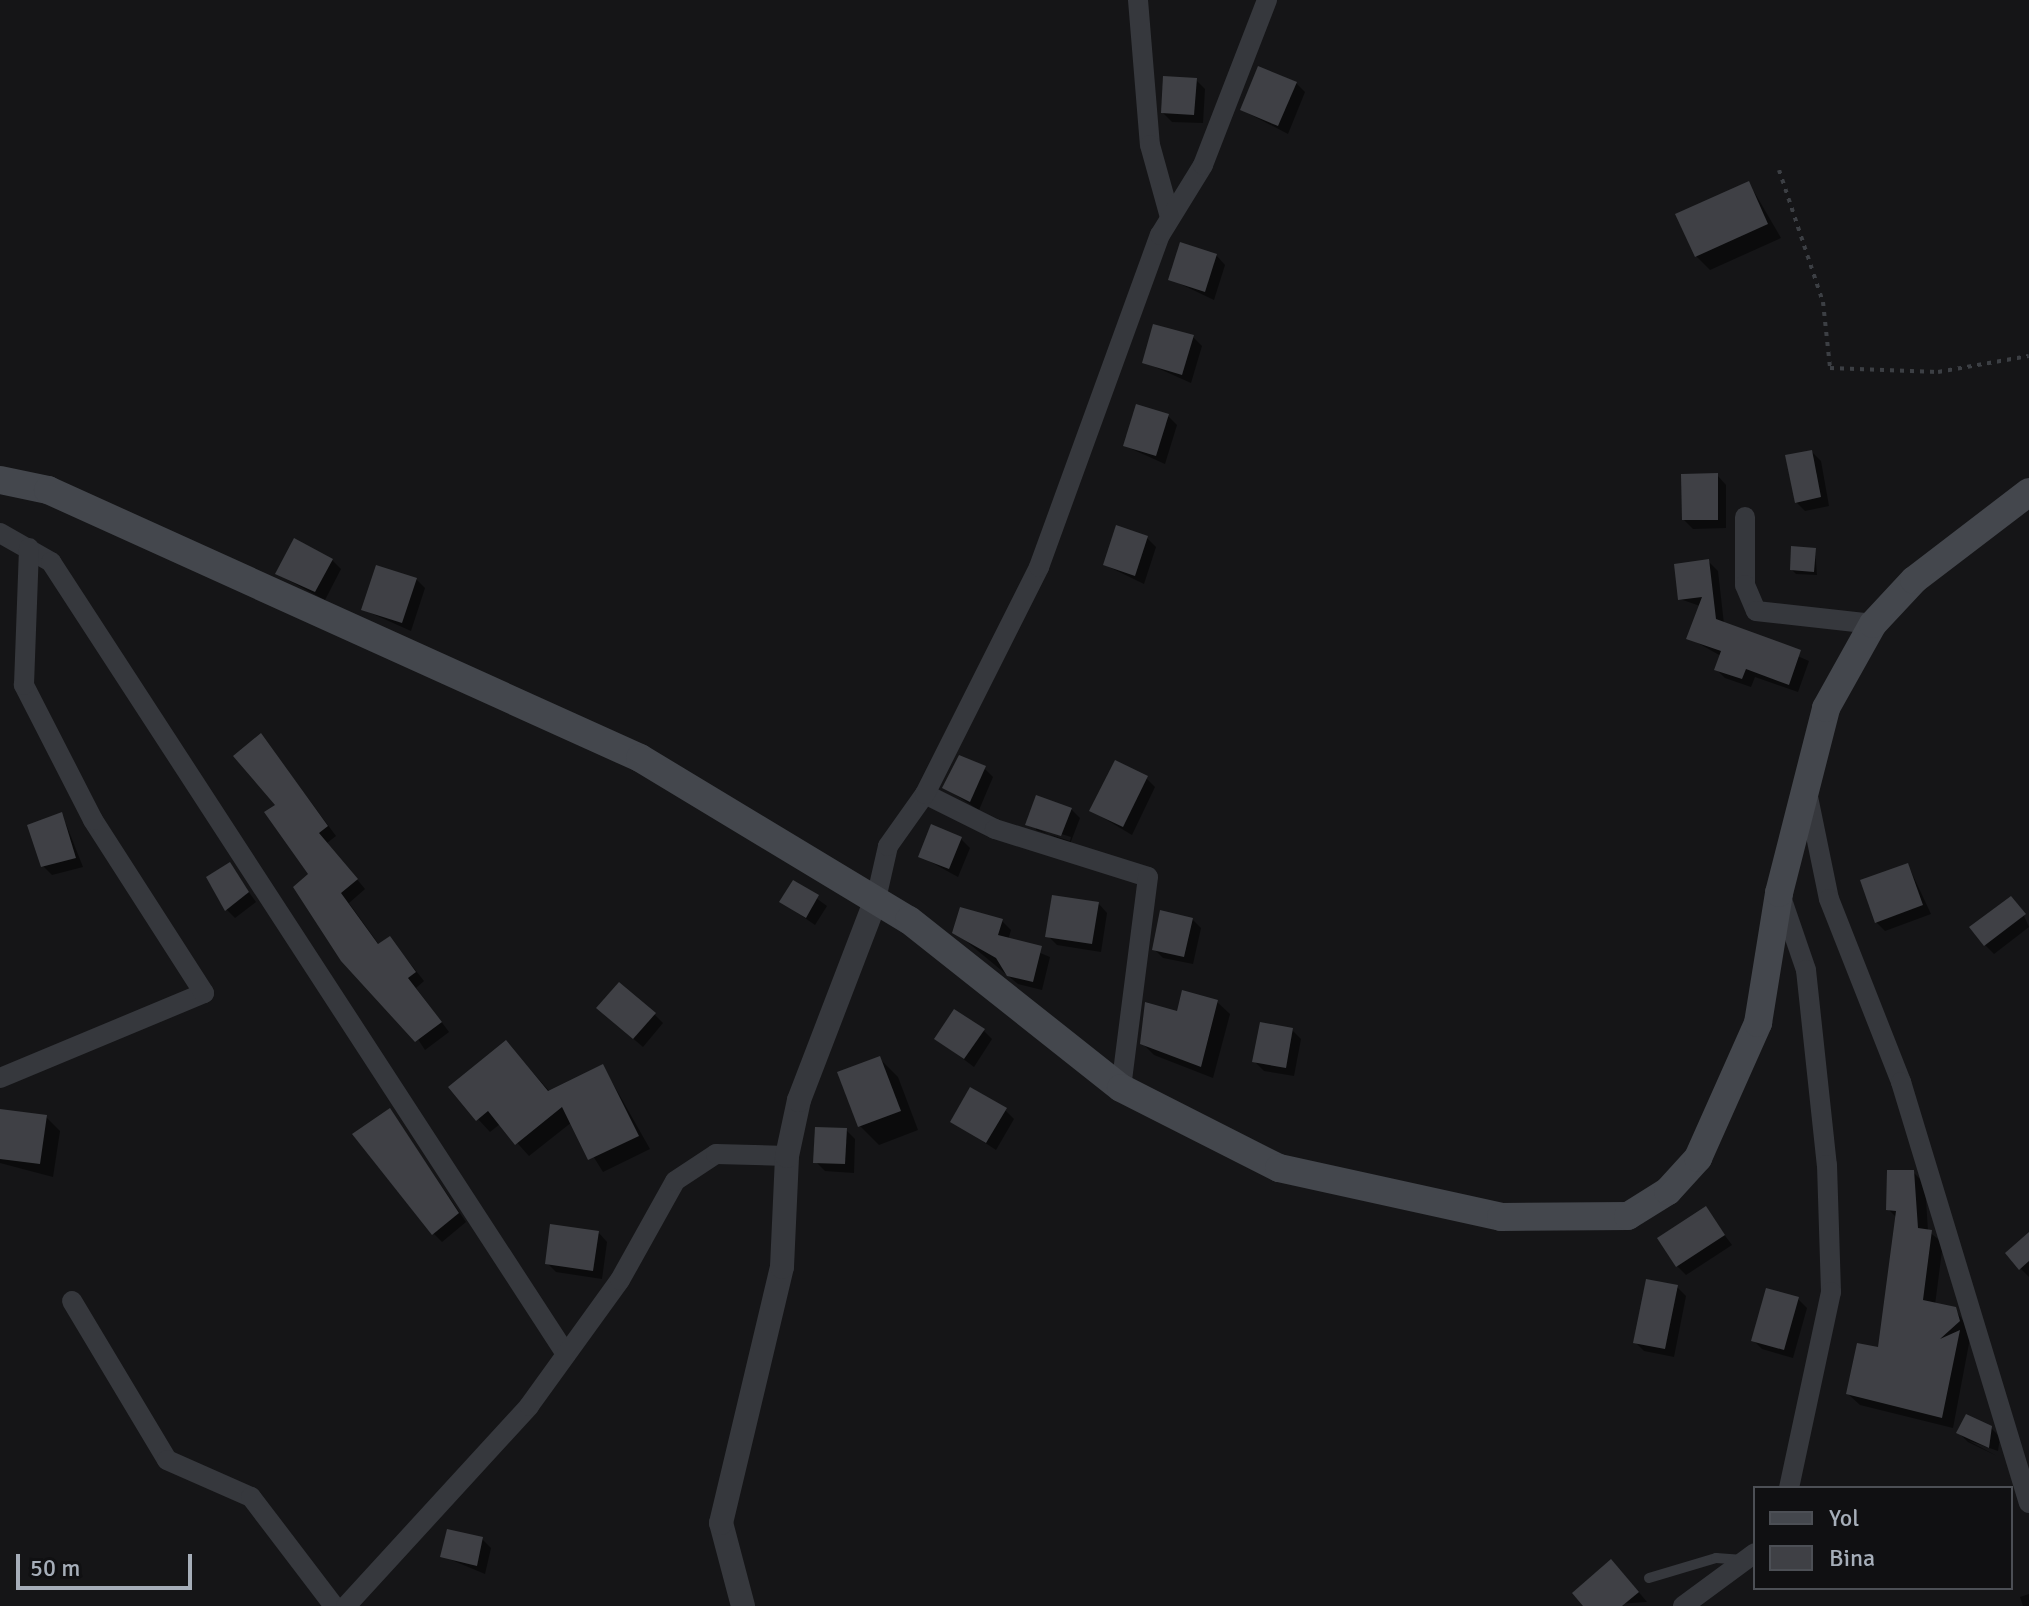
<!DOCTYPE html>
<html>
<head>
<meta charset="utf-8">
<style>
  body { margin:0 }
  #map { position:relative; width:2029px; height:1606px; overflow:hidden; background:#151517; font-family:Signika,sans-serif }
  div>[style] { position:absolute }
  [style*='--x'] { left:calc(var(--x)*1px); top:calc(var(--y)*1px); width:calc(var(--w)*1px); rotate:calc(var(--a)*1deg) }
  .shadow>* { inset:0; background:#0007 }
  .building>* { inset:0; background:#3f4045 }
  .path>* { height:4px; margin-top:-2px; transform-origin:0; background:repeating-linear-gradient(90deg,#3c3f44 0 4px,transparent 0 10px) }
  .service>* { height:10px; margin:-5px; padding:0 5px; transform-origin:5px; border-radius:5px; background:#36383d }
  .minor>* { height:20px; margin:-10px; padding:0 10px; transform-origin:10px; border-radius:10px; background:#36383d }
  .tertiary>* { height:24px; margin:-12px; padding:0 12px; transform-origin:12px; border-radius:12px; background:#36383d }
  .secondary>* { height:28px; margin:-14px; padding:0 14px; transform-origin:14px; border-radius:14px; background:#44474d }
  span { translate:-50% -50%; white-space:nowrap; text-align:center; line-height:1.15; -webkit-text-stroke:8px #101012; paint-order:stroke }
  .legend { position:absolute; left:1753px; top:1486px; width:260px; height:104px; box-sizing:border-box; background:#101012; border:2px solid #4c4f55; margin:0; padding:10px 14px; list-style:none; font-size:24px; color:#a6aeb9 }
  .legend li { display:flex; align-items:center; gap:16px; height:40px }
  .legend b { width:40px; border:2px solid #4c4f55 }
  .scale { position:absolute; left:16px; top:1554px; width:176px; height:36px; box-sizing:border-box; border:4px solid #a6aeb9; border-top:0; padding-left:10px; font-size:24px; line-height:28px; white-space:nowrap; color:#a6aeb9; -webkit-text-stroke:6px #101012; paint-order:stroke }
</style>
</head>
<body>
<div id="map">
  <div class="shadow">
    <i style="clip-path:polygon(1196px 80px,1205px 89px,1203px 123px,1172px 122px,1163px 113px)"></i>
    <i style="clip-path:polygon(1296px 83px,1305px 92px,1288px 134px,1242px 110px)"></i>
    <i style="clip-path:polygon(1749px 183px,1781px 238px,1710px 270px,1696px 256px)"></i>
    <i style="clip-path:polygon(1216px 255px,1225px 265px,1214px 300px,1170px 279px)"></i>
    <i style="clip-path:polygon(1193px 337px,1202px 346px,1191px 383px,1144px 362px)"></i>
    <i style="clip-path:polygon(1168px 416px,1177px 425px,1165px 464px,1125px 446px)"></i>
    <i style="clip-path:polygon(1812px 452px,1821px 461px,1829px 506px,1805px 511px,1796px 502px)"></i>
    <i style="clip-path:polygon(1717px 475px,1726px 485px,1726px 528px,1693px 529px,1684px 520px)"></i>
    <i style="clip-path:polygon(1147px 538px,1156px 547px,1144px 584px,1105px 565px)"></i>
    <i style="clip-path:polygon(1815px 550px,1817px 575px,1796px 574px,1792px 570px)"></i>
    <i style="clip-path:polygon(332px 560px,341px 569px,325px 600px,277px 574px)"></i>
    <i style="clip-path:polygon(1709px 562px,1718px 571px,1724px 624px,1809px 661px,1798px 692px,1755px 677px,1751px 687px,1725px 678px,1716px 669px,1721px 656px,1689px 638px,1700px 606px,1680px 599px)"></i>
    <i style="clip-path:polygon(416px 579px,425px 588px,411px 631px,364px 610px)"></i>
    <i style="clip-path:polygon(261px 735px,336px 836px,327px 843px,365px 889px,349px 903px,380px 946px,390px 938px,424px 981px,416px 988px,449px 1032px,425px 1050px,311px 874px,277px 805px)"></i>
    <i style="clip-path:polygon(984px 768px,993px 777px,979px 810px,945px 788px)"></i>
    <i style="clip-path:polygon(1146px 778px,1155px 787px,1132px 835px,1092px 811px)"></i>
    <i style="clip-path:polygon(evenodd,1071px 809px,1080px 818px,1070px 844px,1027px 824px,1071px 809px,1036px 826px,1071px 837px,1070px 841px,1036px 830px,1036px 826px)"></i>
    <i style="clip-path:polygon(62px 814px,83px 867px,52px 875px,43px 866px)"></i>
    <i style="clip-path:polygon(961px 839px,970px 848px,958px 877px,920px 856px)"></i>
    <i style="clip-path:polygon(229px 865px,256px 902px,235px 918px,226px 909px)"></i>
    <i style="clip-path:polygon(1908px 865px,1931px 914px,1885px 931px,1876px 922px)"></i>
    <i style="clip-path:polygon(794px 882px,827px 906px,815px 925px,782px 902px)"></i>
    <i style="clip-path:polygon(1098px 903px,1107px 913px,1101px 952px,1057px 945px,1048px 936px)"></i>
    <i style="clip-path:polygon(2020px 907px,2029px 927px,1994px 954px,1985px 945px)"></i>
    <i style="clip-path:polygon(1192px 919px,1201px 928px,1193px 964px,1163px 958px,1154px 949px)"></i>
    <i style="clip-path:polygon(1002px 921px,1011px 930px,1008px 940px,1050px 957px,1042px 990px,1018px 984px,955px 932px)"></i>
    <i style="clip-path:polygon(1217px 1002px,1230px 1014px,1213px 1078px,1154px 1055px,1142px 1043px,1178px 1013px)"></i>
    <i style="clip-path:polygon(654px 1014px,663px 1023px,643px 1047px,608px 1017px)"></i>
    <i style="clip-path:polygon(983px 1030px,992px 1039px,974px 1067px,937px 1039px)"></i>
    <i style="clip-path:polygon(1292px 1030px,1301px 1039px,1294px 1076px,1264px 1071px,1255px 1062px)"></i>
    <i style="clip-path:polygon(506px 1042px,550px 1092px,603px 1066px,650px 1149px,603px 1172px,572px 1122px,529px 1156px,500px 1124px,490px 1132px,478px 1119px)"></i>
    <i style="clip-path:polygon(879px 1058px,898px 1077px,918px 1130px,879px 1145px,860px 1126px)"></i>
    <i style="clip-path:polygon(390px 1110px,466px 1222px,442px 1242px,433px 1233px)"></i>
    <i style="clip-path:polygon(1005px 1110px,1014px 1119px,996px 1150px,952px 1121px)"></i>
    <i style="clip-path:polygon(0 1111px,46px 1117px,60px 1131px,53px 1177px,0 1163px)"></i>
    <i style="clip-path:polygon(846px 1130px,855px 1139px,854px 1173px,825px 1171px,816px 1162px)"></i>
    <i style="clip-path:polygon(1913px 1172px,1925px 1184px,1928px 1231px,1943px 1243px,1935px 1305px,1955px 1309px,1971px 1333px,1953px 1428px,1860px 1405px,1848px 1394px,1880px 1349px,1897px 1218px,1889px 1210px)"></i>
    <i style="clip-path:polygon(1705px 1209px,1732px 1245px,1686px 1275px,1677px 1266px)"></i>
    <i style="clip-path:polygon(598px 1232px,607px 1242px,602px 1279px,556px 1272px,547px 1263px)"></i>
    <i style="clip-path:polygon(2029px 1235px,2029px 1277px,2020px 1268px)"></i>
    <i style="clip-path:polygon(1677px 1287px,1686px 1296px,1674px 1357px,1644px 1351px,1635px 1342px)"></i>
    <i style="clip-path:polygon(1798px 1299px,1807px 1308px,1793px 1358px,1762px 1349px,1753px 1340px)"></i>
    <i style="clip-path:polygon(1991px 1428px,2000px 1437px,1998px 1451px,1967px 1440px,1997px 1456px,1968px 1442px,1959px 1433px)"></i>
    <i style="clip-path:polygon(482px 1539px,491px 1548px,485px 1574px,442px 1556px)"></i>
    <i style="clip-path:polygon(1620px 1570px,1647px 1602px,1586px 1606px)"></i>
    <i style="clip-path:polygon(2029px 1594px,2029px 1606px,2023px 1606px,2020px 1597px)"></i>
  </div>
  <div class="building">
    <i style="clip-path:polygon(1258px 66px,1297px 82px,1278px 126px,1240px 110px)"></i>
    <i style="clip-path:polygon(1163px 76px,1197px 78px,1194px 115px,1161px 113px)"></i>
    <i style="clip-path:polygon(1749px 181px,1768px 224px,1695px 257px,1675px 214px)"></i>
    <i style="clip-path:polygon(1180px 242px,1217px 254px,1205px 292px,1168px 280px)"></i>
    <i style="clip-path:polygon(1153px 324px,1194px 335px,1182px 375px,1142px 363px)"></i>
    <i style="clip-path:polygon(1136px 404px,1169px 414px,1156px 456px,1123px 446px)"></i>
    <i style="clip-path:polygon(1812px 450px,1821px 497px,1795px 503px,1785px 455px)"></i>
    <i style="clip-path:polygon(1718px 473px,1718px 520px,1682px 520px,1681px 474px)"></i>
    <i style="clip-path:polygon(1116px 525px,1148px 536px,1135px 576px,1103px 565px)"></i>
    <i style="clip-path:polygon(294px 538px,333px 559px,315px 592px,275px 574px)"></i>
    <i style="clip-path:polygon(1791px 546px,1816px 548px,1814px 572px,1790px 570px)"></i>
    <i style="clip-path:polygon(1709px 559px,1716px 619px,1801px 650px,1789px 685px,1746px 669px,1742px 679px,1714px 670px,1721px 651px,1686px 639px,1702px 597px,1678px 600px,1674px 564px)"></i>
    <i style="clip-path:polygon(376px 565px,417px 578px,402px 623px,361px 610px)"></i>
    <i style="clip-path:polygon(261px 733px,328px 826px,319px 833px,358px 879px,341px 893px,378px 944px,390px 936px,416px 972px,408px 978px,442px 1022px,415px 1042px,341px 961px,293px 887px,308px 874px,264px 812px,275px 805px,233px 756px)"></i>
    <i style="clip-path:polygon(959px 755px,986px 766px,970px 802px,942px 788px)"></i>
    <i style="clip-path:polygon(1115px 760px,1148px 776px,1123px 827px,1089px 811px)"></i>
    <i style="clip-path:polygon(1036px 795px,1072px 808px,1061px 836px,1025px 825px)"></i>
    <i style="clip-path:polygon(62px 812px,76px 858px,41px 867px,27px 825px)"></i>
    <i style="clip-path:polygon(931px 824px,962px 837px,949px 869px,918px 857px)"></i>
    <i style="clip-path:polygon(230px 862px,249px 892px,225px 911px,206px 877px)"></i>
    <i style="clip-path:polygon(1908px 863px,1923px 905px,1875px 923px,1860px 880px)"></i>
    <i style="clip-path:polygon(793px 880px,819px 895px,806px 918px,779px 902px)"></i>
    <i style="clip-path:polygon(1052px 895px,1099px 902px,1092px 944px,1045px 937px)"></i>
    <i style="clip-path:polygon(2011px 896px,2026px 914px,1984px 946px,1969px 927px)"></i>
    <i style="clip-path:polygon(960px 907px,1003px 919px,998px 935px,1042px 946px,1033px 982px,1007px 976px,996px 958px,952px 933px)"></i>
    <i style="clip-path:polygon(1160px 910px,1193px 918px,1184px 957px,1152px 950px)"></i>
    <i style="clip-path:polygon(619px 982px,656px 1013px,633px 1039px,596px 1008px)"></i>
    <i style="clip-path:polygon(1182px 990px,1218px 1000px,1201px 1067px,1140px 1044px,1145px 1002px,1177px 1011px)"></i>
    <i style="clip-path:polygon(954px 1009px,985px 1029px,964px 1059px,934px 1039px)"></i>
    <i style="clip-path:polygon(1260px 1022px,1293px 1028px,1286px 1068px,1252px 1062px)"></i>
    <i style="clip-path:polygon(506px 1040px,548px 1091px,603px 1064px,639px 1136px,588px 1160px,562px 1107px,515px 1145px,488px 1111px,476px 1121px,448px 1087px)"></i>
    <i style="clip-path:polygon(880px 1056px,901px 1111px,858px 1127px,837px 1072px)"></i>
    <i style="clip-path:polygon(970px 1087px,1007px 1108px,986px 1143px,950px 1122px)"></i>
    <i style="clip-path:polygon(390px 1108px,459px 1213px,432px 1235px,352px 1134px)"></i>
    <i style="clip-path:polygon(0 1109px,47px 1115px,40px 1164px,0 1159px)"></i>
    <i style="clip-path:polygon(815px 1127px,847px 1128px,845px 1164px,813px 1163px)"></i>
    <i style="clip-path:polygon(1887px 1170px,1914px 1170px,1918px 1228px,1932px 1230px,1923px 1300px,1956px 1307px,1960px 1321px,1940px 1339px,1960px 1330px,1942px 1418px,1846px 1394px,1857px 1343px,1878px 1347px,1896px 1211px,1886px 1210px)"></i>
    <i style="clip-path:polygon(1706px 1206px,1725px 1235px,1676px 1267px,1657px 1238px)"></i>
    <i style="clip-path:polygon(550px 1224px,599px 1231px,593px 1271px,545px 1264px)"></i>
    <i style="clip-path:polygon(2029px 1232px,2029px 1261px,2019px 1270px,2005px 1253px)"></i>
    <i style="clip-path:polygon(1646px 1279px,1678px 1285px,1665px 1349px,1633px 1343px)"></i>
    <i style="clip-path:polygon(1766px 1288px,1799px 1297px,1784px 1350px,1751px 1341px)"></i>
    <i style="clip-path:polygon(1966px 1414px,1992px 1426px,1989px 1448px,1956px 1433px)"></i>
    <i style="clip-path:polygon(447px 1529px,483px 1537px,477px 1566px,440px 1557px)"></i>
    <i style="clip-path:polygon(1611px 1559px,1639px 1592px,1622px 1606px,1583px 1606px,1572px 1593px)"></i>
  </div>
  <div class="path">
    <i style="--x:1779;--y:170;--w:139;--a:71.6"></i>
    <i style="--x:1823;--y:302;--w:66;--a:83.9"></i>
    <i style="--x:1830;--y:368;--w:108;--a:2.1"></i>
    <i style="--x:1938;--y:372;--w:92;--a:-10"></i>
  </div>
  <div class="service">
    <i style="--x:1649;--y:1578;--w:70;--a:-16.6"></i>
    <i style="--x:1716;--y:1558;--w:27;--a:4"></i>
  </div>
  <div class="minor">
    <i style="--x:1138;--y:0;--w:145;--a:85.3"></i>
    <i style="--x:1150;--y:145;--w:75;--a:74.5"></i>
    <i style="--x:1745;--y:517;--w:68;--a:90"></i>
    <i style="--x:1745;--y:585;--w:28;--a:67"></i>
    <i style="--x:1756;--y:611;--w:118;--a:6.3"></i>
    <i style="--x:0;--y:533;--w:59;--a:29.6"></i>
    <i style="--x:51;--y:562;--w:945;--a:56.97"></i>
    <i style="--x:1807;--y:792;--w:109;--a:78.4"></i>
    <i style="--x:1829;--y:899;--w:197;--a:68.5"></i>
    <i style="--x:1901;--y:1082;--w:440;--a:73.1"></i>
    <i style="--x:925;--y:794;--w:78;--a:26.6"></i>
    <i style="--x:995;--y:829;--w:160;--a:17.4"></i>
    <i style="--x:1148;--y:877;--w:213;--a:97.3"></i>
    <i style="--x:1781;--y:897;--w:77;--a:71.1"></i>
    <i style="--x:1806;--y:970;--w:196;--a:83.9"></i>
    <i style="--x:1827;--y:1165;--w:127;--a:88.2"></i>
    <i style="--x:1831;--y:1292;--w:200;--a:102.1"></i>
    <i style="--x:876;--y:899;--w:54;--a:-77.2"></i>
    <i style="--x:888;--y:846;--w:64;--a:-54.6"></i>
    <i style="--x:925;--y:794;--w:254;--a:-63.3"></i>
    <i style="--x:1039;--y:567;--w:353;--a:-70"></i>
    <i style="--x:1160;--y:235;--w:82;--a:-58.4"></i>
    <i style="--x:1203;--y:165;--w:177;--a:-68.8"></i>
    <i style="--x:0;--y:1078;--w:221;--a:-22.6"></i>
    <i style="--x:204;--y:993;--w:206;--a:-122.7"></i>
    <i style="--x:93;--y:820;--w:152;--a:-117.1"></i>
    <i style="--x:24;--y:685;--w:137;--a:-87.9"></i>
    <i style="--x:72;--y:1301;--w:185;--a:59.1"></i>
    <i style="--x:167;--y:1460;--w:92;--a:23.8"></i>
    <i style="--x:251;--y:1497;--w:137;--a:52.7"></i>
    <i style="--x:346;--y:1606;--w:271;--a:-47.5"></i>
    <i style="--x:529;--y:1406;--w:155;--a:-54.2"></i>
    <i style="--x:620;--y:1280;--w:113;--a:-60.9"></i>
    <i style="--x:675;--y:1181;--w:49;--a:-33.4"></i>
    <i style="--x:716;--y:1154;--w:71;--a:1.6"></i>
    <i style="--x:1683;--y:1606;--w:89;--a:-36.4"></i>
  </div>
  <div class="tertiary">
    <i style="--x:743;--y:1606;--w:86;--a:-104.8"></i>
    <i style="--x:721;--y:1523;--w:263;--a:-76.6"></i>
    <i style="--x:782;--y:1267;--w:111;--a:-87.4"></i>
    <i style="--x:787;--y:1156;--w:57;--a:-77.9"></i>
    <i style="--x:799;--y:1100;--w:215;--a:-69"></i>
  </div>
  <div class="secondary">
    <i style="--x:0;--y:480;--w:49;--a:11.8"></i>
    <i style="--x:48;--y:490;--w:650;--a:24.36"></i>
    <i style="--x:640;--y:758;--w:314;--a:31.1"></i>
    <i style="--x:909;--y:920;--w:270;--a:38.4"></i>
    <i style="--x:1121;--y:1088;--w:177;--a:26.9"></i>
    <i style="--x:1279;--y:1168;--w:227;--a:12.4"></i>
    <i style="--x:1501;--y:1217;--w:127;--a:-0.5"></i>
    <i style="--x:1628;--y:1216;--w:47;--a:-32"></i>
    <i style="--x:1668;--y:1191;--w:45;--a:-47.7"></i>
    <i style="--x:1698;--y:1158;--w:148;--a:-66"></i>
    <i style="--x:1758;--y:1023;--w:132;--a:-80.8"></i>
    <i style="--x:1779;--y:893;--w:191;--a:-75.7"></i>
    <i style="--x:1826;--y:708;--w:96;--a:-60.8"></i>
    <i style="--x:1873;--y:624;--w:60;--a:-47"></i>
    <i style="--x:1914;--y:580;--w:145;--a:-37.4"></i>
  </div>
  <ul class="legend">
  <li><b style="height:10px;background:#44474d"></b>Yol</li>
  <li><b style="height:22px;background:#3f4045"></b>Bina</li>
  </ul>
  <div class="scale">50 m</div>
</div>
</body>
</html>
